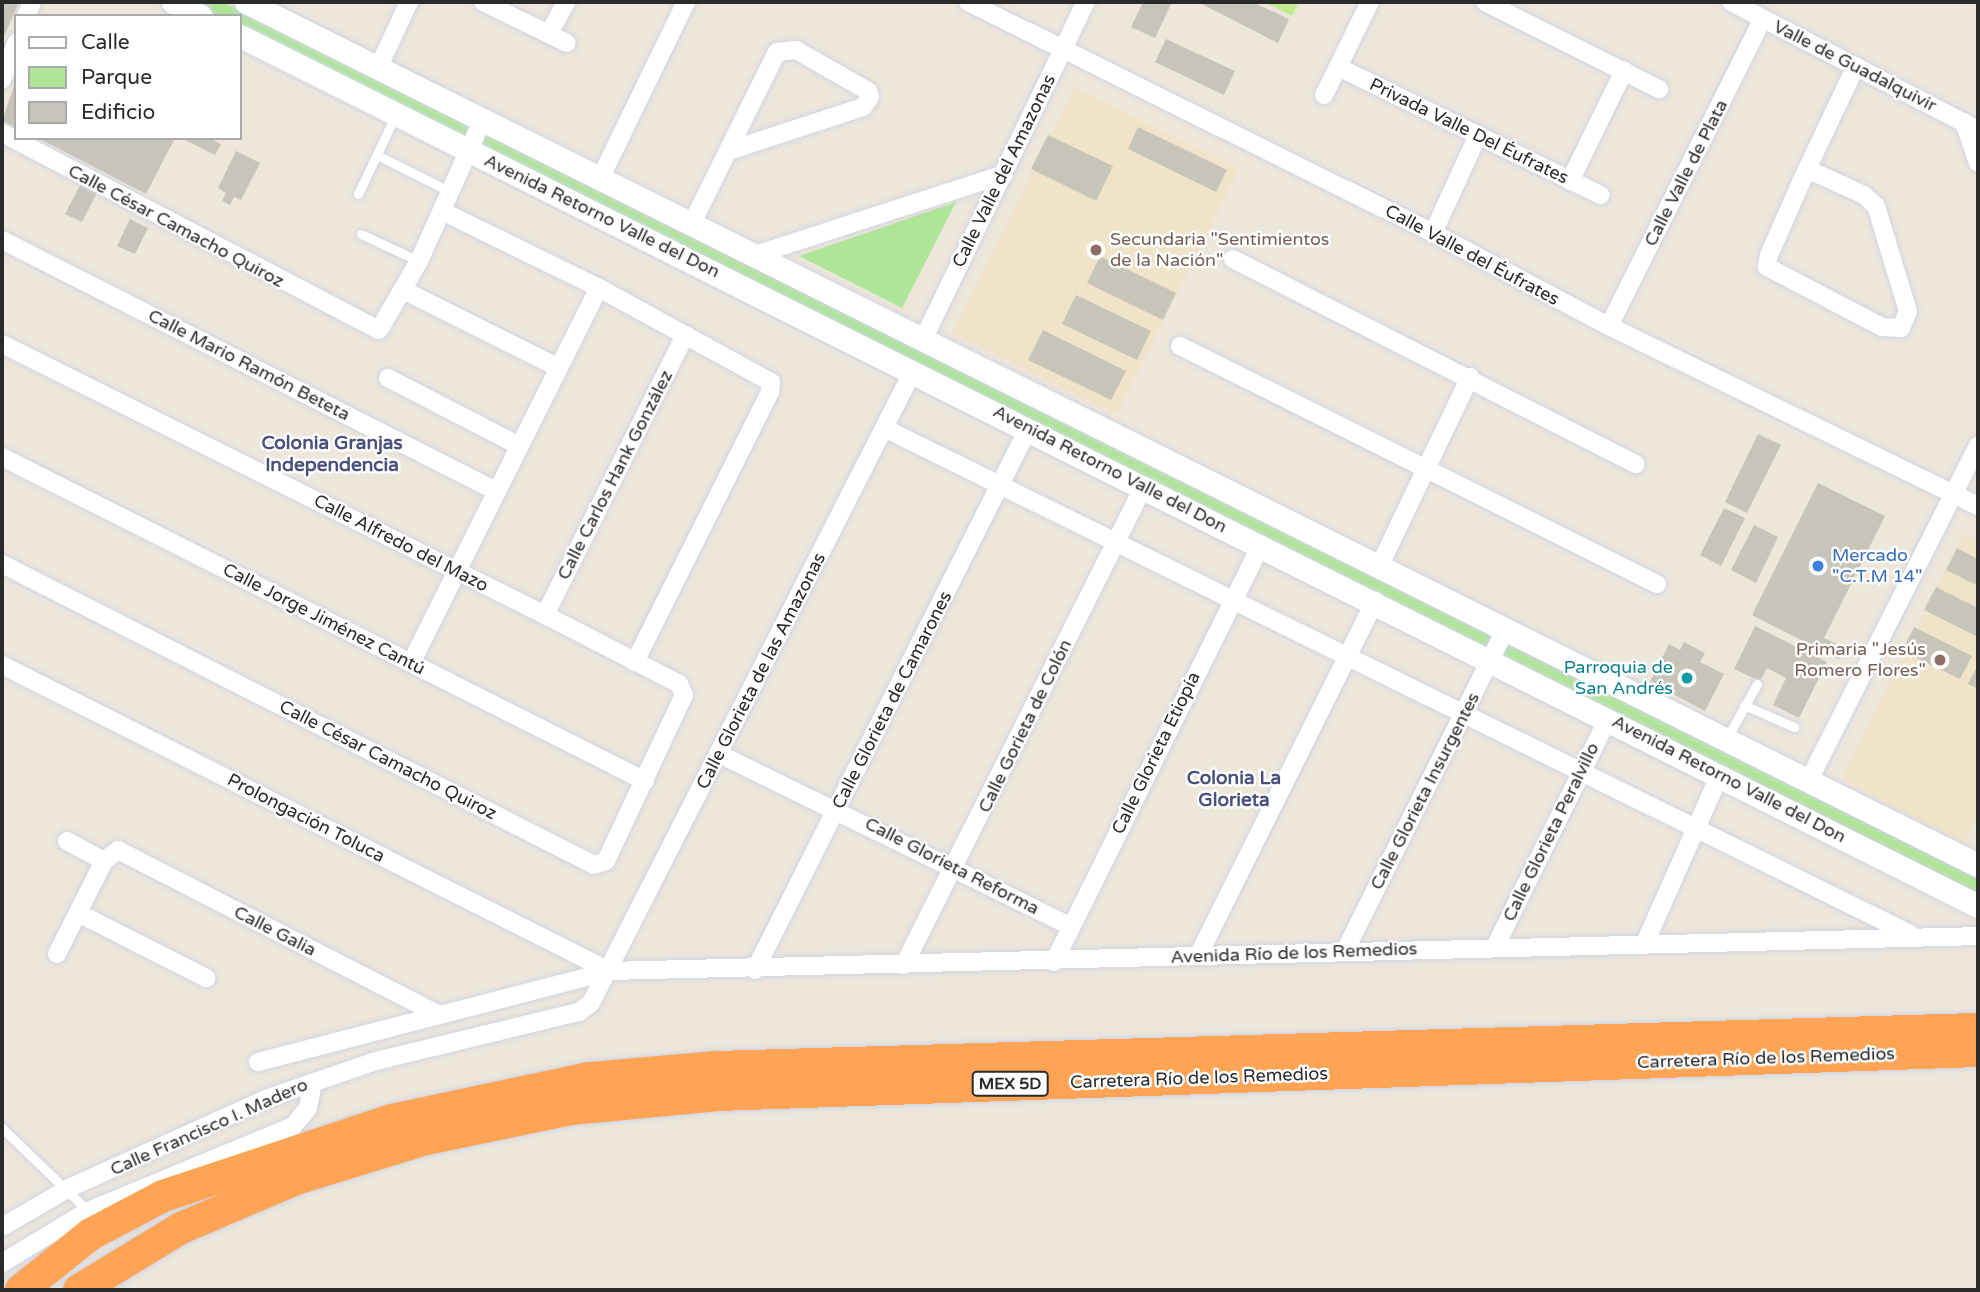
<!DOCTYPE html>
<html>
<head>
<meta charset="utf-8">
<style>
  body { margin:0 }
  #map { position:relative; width:1980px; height:1292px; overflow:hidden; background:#ece6db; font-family:"Varela Round",sans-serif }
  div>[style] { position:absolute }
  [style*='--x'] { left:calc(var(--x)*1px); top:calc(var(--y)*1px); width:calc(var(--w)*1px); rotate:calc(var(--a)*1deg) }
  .education>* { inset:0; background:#efe4ca }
  .green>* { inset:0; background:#aee596 }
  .pitch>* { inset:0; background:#c3ec92 }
  .building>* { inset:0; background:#c7c4ba }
  .roads { filter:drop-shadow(0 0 2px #d1d4e3) drop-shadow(0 0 2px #d1d4e3) }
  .service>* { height:9px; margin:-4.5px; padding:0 4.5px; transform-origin:4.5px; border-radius:4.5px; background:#fff }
  .minor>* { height:18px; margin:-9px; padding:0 9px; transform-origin:9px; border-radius:9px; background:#fff }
  .tertiary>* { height:23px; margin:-11.5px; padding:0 11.5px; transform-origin:11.5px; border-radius:11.5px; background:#fff }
  .motorway>* { height:32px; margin:-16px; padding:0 16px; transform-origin:16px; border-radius:16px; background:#ffa454 }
  .dots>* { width:19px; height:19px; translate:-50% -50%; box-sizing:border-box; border:4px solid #fff; border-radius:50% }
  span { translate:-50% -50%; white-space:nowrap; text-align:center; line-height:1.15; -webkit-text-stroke:5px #fff; paint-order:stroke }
  .shield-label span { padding:2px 5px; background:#fff; border:2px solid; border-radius:5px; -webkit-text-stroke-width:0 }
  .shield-label { font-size:16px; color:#2a2a2a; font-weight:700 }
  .street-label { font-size:18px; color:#2a2a2a }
  .education-label { font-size:18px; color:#785e54 }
  .left { translate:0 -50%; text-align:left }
  .right { translate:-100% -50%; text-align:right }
  .shop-label { font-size:18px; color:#366cbe }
  .culture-label { font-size:18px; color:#0d838f }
  .neighbourhood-label { font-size:19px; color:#49507c; font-weight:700 }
  .frame { position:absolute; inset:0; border:4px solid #2a2a2a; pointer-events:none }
  .legend { position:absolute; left:14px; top:14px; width:228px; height:126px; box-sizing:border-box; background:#fff; border:2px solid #aaa; margin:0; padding:9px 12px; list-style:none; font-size:21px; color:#2a2a2a }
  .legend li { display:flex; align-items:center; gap:14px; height:35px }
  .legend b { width:35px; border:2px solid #aaa }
</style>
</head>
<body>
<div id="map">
  <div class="education">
    <i style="clip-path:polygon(1075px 87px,1240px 168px,1117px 414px,952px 333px)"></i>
    <i style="clip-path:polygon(1964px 533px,1978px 540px,1978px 815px,1964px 843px,1842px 779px)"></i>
  </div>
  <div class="green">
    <i style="clip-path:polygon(184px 2px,223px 2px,1978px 877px,1978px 899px,240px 30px,240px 16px,212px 16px)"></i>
    <i style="clip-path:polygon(956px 202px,902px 308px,799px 256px)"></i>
  </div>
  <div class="pitch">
    <i style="clip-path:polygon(1264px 2px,1299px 2px,1292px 16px)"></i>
  </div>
  <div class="building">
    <i style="clip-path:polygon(2px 2px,19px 2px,2px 41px)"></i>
    <i style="clip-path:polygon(1143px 2px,1172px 2px,1155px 38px,1131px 27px)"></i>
    <i style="clip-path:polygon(1198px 2px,1252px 2px,1289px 19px,1278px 43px)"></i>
    <i style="clip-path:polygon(1166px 39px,1235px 71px,1224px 95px,1155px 62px)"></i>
    <i style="clip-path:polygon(16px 80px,16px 127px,2px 121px)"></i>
    <i style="clip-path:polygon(1138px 127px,1227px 170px,1216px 192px,1128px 149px)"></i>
    <i style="clip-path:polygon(1048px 135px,1113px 166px,1096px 201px,1031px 169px)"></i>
    <i style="clip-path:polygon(38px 138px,175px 138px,146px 194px)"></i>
    <i style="clip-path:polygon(181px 138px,209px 138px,221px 144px,215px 155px)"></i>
    <i style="clip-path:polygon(236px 151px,260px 163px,241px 200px,234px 197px,230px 205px,222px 201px,226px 193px,218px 188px)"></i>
    <i style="clip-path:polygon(81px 183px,98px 191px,82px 222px,65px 214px)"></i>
    <i style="clip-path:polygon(130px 219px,148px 228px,135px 254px,117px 246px)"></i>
    <i style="clip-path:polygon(1100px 256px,1176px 293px,1163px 320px,1087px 283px)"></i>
    <i style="clip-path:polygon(1076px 295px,1151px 331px,1137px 360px,1062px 324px)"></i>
    <i style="clip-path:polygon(1043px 330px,1126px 371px,1111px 400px,1028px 360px)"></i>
    <i style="clip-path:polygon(1758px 434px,1781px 445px,1747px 513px,1725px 502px)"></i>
    <i style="clip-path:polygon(1818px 483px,1885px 516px,1824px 638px,1845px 648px,1839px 659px,1752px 615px)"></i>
    <i style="clip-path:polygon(1724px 508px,1745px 518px,1721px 566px,1700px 555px)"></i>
    <i style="clip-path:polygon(1754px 525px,1778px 537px,1756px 583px,1731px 570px)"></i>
    <i style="clip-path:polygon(1957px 548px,1978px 559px,1978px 586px,1946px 570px)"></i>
    <i style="clip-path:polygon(1936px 587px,1978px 608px,1978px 637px,1924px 610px)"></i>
    <i style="clip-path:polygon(1755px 626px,1827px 662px,1799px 718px,1773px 705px,1786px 678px,1767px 668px,1760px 681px,1734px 669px)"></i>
    <i style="clip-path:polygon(1914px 627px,1972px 656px,1960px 679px,1902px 651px)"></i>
    <i style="clip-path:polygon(1684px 642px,1705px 653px,1700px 662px,1724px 674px,1705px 711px,1650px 682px,1669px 644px,1680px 650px)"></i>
    <i style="clip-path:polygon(1978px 665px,1978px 689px,1968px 684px)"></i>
  </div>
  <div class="roads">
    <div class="service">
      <i style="--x:377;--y:155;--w:83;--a:26.6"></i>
      <i style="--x:358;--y:194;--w:86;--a:-64.6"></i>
      <i style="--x:361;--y:234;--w:64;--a:25"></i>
      <i style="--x:1744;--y:705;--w:55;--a:23.7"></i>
      <i style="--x:1727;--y:738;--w:62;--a:-60.9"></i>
      <i style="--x:2;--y:1128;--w:120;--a:44"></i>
    </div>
    <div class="minor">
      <i style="--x:483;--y:2;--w:93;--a:26"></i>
      <i style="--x:968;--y:2;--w:519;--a:26.42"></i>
      <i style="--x:1433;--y:233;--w:199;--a:27.9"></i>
      <i style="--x:1609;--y:326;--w:411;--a:26"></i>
      <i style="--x:1485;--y:2;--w:195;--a:26.6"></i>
      <i style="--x:1731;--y:2;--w:278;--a:27.4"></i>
      <i style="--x:26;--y:16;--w:15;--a:-67"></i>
      <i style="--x:549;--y:34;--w:36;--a:-62"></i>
      <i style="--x:1338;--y:67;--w:292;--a:26"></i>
      <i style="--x:378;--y:68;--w:73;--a:-64.8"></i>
      <i style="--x:2;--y:80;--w:40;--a:-69"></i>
      <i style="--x:1324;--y:95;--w:104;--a:-63.7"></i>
      <i style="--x:1964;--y:122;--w:43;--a:71.1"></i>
      <i style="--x:2;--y:133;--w:425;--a:27.6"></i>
      <i style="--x:379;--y:330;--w:80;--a:-59.9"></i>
      <i style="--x:419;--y:261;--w:154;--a:-65.8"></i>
      <i style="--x:1807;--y:169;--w:63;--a:24.5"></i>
      <i style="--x:1864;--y:195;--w:16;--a:43"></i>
      <i style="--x:1876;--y:206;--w:110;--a:73.1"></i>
      <i style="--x:1908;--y:311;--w:18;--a:112"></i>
      <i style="--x:1901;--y:328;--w:19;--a:-177"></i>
      <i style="--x:1882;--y:327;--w:130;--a:-152.4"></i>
      <i style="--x:1767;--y:267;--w:12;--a:-81"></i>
      <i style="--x:1769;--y:255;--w:94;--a:-66.2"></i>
      <i style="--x:1807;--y:169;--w:114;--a:-64.6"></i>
      <i style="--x:600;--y:179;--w:197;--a:-64.1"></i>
      <i style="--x:1570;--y:181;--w:123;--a:-63.9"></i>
      <i style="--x:442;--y:211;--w:175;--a:26.1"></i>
      <i style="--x:599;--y:288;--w:196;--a:28.7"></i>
      <i style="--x:771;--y:382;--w:10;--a:96"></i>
      <i style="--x:770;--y:392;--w:302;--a:116.6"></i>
      <i style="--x:691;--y:225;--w:193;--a:-63.6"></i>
      <i style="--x:777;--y:52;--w:19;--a:-6"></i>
      <i style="--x:796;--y:50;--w:83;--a:29.7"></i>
      <i style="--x:868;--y:91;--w:6;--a:72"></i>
      <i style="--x:870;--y:97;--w:12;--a:125"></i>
      <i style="--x:863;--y:107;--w:142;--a:161.9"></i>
      <i style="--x:1433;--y:233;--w:108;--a:-65.3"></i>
      <i style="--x:2;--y:240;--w:554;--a:26.93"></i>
      <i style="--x:752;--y:256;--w:265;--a:-18"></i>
      <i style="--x:1233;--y:259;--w:452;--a:27"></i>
      <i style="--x:403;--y:290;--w:174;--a:26.6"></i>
      <i style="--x:1609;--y:326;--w:343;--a:-63.4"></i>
      <i style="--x:923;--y:340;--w:375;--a:-64.3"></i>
      <i style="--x:2;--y:344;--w:607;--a:26.52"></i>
      <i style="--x:545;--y:615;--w:151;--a:27.2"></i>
      <i style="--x:679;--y:684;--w:12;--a:66"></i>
      <i style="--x:684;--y:695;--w:183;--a:115.2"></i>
      <i style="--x:606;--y:861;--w:13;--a:162"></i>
      <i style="--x:594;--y:865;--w:664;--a:-153.05"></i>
      <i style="--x:1180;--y:346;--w:533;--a:26.52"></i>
      <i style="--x:388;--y:378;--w:148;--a:27.3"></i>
      <i style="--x:884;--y:428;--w:1144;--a:26.25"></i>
      <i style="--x:2;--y:457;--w:720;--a:26.74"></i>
      <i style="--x:1378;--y:569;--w:213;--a:-64.4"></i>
      <i style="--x:545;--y:615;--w:313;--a:-63.4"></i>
      <i style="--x:411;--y:663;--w:419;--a:-63.4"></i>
      <i style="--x:2;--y:665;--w:680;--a:26.75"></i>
      <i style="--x:719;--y:754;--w:391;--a:26.1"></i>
      <i style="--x:1808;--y:782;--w:377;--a:-63.2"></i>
      <i style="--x:67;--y:841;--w:42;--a:28.4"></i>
      <i style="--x:78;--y:913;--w:144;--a:26.9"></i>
      <i style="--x:1644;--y:945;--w:187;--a:-66"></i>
      <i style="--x:1495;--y:947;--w:255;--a:-63.7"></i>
      <i style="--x:1345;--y:951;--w:359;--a:-63.5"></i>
      <i style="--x:57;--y:954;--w:104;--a:-63.2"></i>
      <i style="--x:104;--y:861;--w:18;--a:-38"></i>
      <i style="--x:118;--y:850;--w:359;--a:27.2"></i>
      <i style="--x:1198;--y:956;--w:397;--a:-63.5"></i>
      <i style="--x:1054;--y:962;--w:466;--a:-63.6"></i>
      <i style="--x:904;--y:965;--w:536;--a:-63.39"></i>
      <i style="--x:755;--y:970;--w:606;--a:-63.22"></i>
      <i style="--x:258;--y:1062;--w:363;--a:-14.5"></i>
      <i style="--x:609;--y:971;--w:1369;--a:-1.46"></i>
      <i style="--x:2;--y:1227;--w:78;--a:-30.2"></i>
      <i style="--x:69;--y:1188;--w:218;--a:-24.3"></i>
      <i style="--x:268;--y:1098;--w:114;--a:-18.9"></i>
      <i style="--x:376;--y:1061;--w:209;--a:-13.6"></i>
      <i style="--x:579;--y:1012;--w:15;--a:-37"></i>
      <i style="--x:591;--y:1003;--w:709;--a:-63"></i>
      <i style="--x:2;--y:1263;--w:100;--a:-31.2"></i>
      <i style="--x:88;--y:1211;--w:222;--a:-22.5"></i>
      <i style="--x:293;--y:1126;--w:23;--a:-50"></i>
      <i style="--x:308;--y:1108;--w:26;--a:-79"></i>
    </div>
    <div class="tertiary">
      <i style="--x:173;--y:2;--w:31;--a:27"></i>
      <i style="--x:246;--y:2;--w:1935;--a:26.49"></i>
      <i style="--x:240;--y:36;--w:1944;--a:26.59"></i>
    </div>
    <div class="motorway">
      <i style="--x:21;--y:1290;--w:90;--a:-38.7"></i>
      <i style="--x:91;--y:1234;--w:81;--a:-27.8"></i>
      <i style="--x:163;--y:1196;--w:241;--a:-18.4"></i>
      <i style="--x:392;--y:1120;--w:202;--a:-12"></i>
      <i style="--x:590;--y:1078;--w:127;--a:-5"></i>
      <i style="--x:717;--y:1067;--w:1262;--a:-1.73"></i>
      <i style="--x:79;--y:1290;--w:119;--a:-31.3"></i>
      <i style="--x:181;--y:1228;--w:125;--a:-23.1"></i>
      <i style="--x:296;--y:1179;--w:136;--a:-17.1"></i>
      <i style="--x:426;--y:1139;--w:148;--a:-11.7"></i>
      <i style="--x:571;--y:1109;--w:148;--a:-5.4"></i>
      <i style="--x:718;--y:1095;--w:1261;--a:-2"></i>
    </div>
  </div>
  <div class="dots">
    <i style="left:1096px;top:250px;background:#8d6e63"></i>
    <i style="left:1818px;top:566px;background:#3f7fe0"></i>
    <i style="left:1940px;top:660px;background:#8d6e63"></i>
    <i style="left:1687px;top:678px;background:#0f9aa8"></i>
  </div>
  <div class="shield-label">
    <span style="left:1010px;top:1084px">MEX 5D</span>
  </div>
  <div class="street-label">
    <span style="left:1855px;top:66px;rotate:27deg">Valle de Guadalquivir</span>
    <span style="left:1469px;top:131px;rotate:26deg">Privada Valle Del Éufrates</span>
    <span style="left:1004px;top:171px;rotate:-64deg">Calle Valle del Amazonas</span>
    <span style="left:1686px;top:173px;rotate:-63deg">Calle Valle de Plata</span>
    <span style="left:602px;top:216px;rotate:26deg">Avenida Retorno Valle del Don</span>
    <span style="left:176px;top:226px;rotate:28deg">Calle César Camacho Quiroz</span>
    <span style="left:1472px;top:255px;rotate:28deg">Calle Valle del Éufrates</span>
    <span style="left:249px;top:365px;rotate:27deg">Calle Mario Ramón Beteta</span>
    <span style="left:1110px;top:469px;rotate:27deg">Avenida Retorno Valle del Don</span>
    <span style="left:615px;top:475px;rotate:-63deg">Calle Carlos Hank González</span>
    <span style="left:401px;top:543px;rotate:27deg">Calle Alfredo del Mazo</span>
    <span style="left:324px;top:619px;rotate:27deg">Calle Jorge Jiménez Cantú</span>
    <span style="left:761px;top:671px;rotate:-63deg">Calle Glorieta de las Amazonas</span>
    <span style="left:892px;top:700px;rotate:-63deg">Calle Glorieta de Camarones</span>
    <span style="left:1025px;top:726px;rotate:-64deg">Calle Gorieta de Colón</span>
    <span style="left:1156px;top:753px;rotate:-64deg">Calle Glorieta Etiopía</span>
    <span style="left:388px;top:760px;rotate:27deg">Calle César Camacho Quiroz</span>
    <span style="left:1729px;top:779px;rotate:27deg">Avenida Retorno Valle del Don</span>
    <span style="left:1425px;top:791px;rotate:-63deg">Calle Glorieta Insurgentes</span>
    <span style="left:306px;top:818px;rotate:27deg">Prolongación Toluca</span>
    <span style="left:1551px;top:832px;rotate:-64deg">Calle Glorieta Peralvillo</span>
    <span style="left:952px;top:866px;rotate:27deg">Calle Glorieta Reforma</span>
    <span style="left:275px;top:931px;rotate:27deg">Calle Galia</span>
    <span style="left:1294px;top:953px;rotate:-2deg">Avenida Río de los Remedios</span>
    <span style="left:1766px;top:1058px;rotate:-2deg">Carretera Río de los Remedios</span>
    <span style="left:1199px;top:1078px;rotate:-2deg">Carretera Río de los Remedios</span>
    <span style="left:209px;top:1127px;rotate:-24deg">Calle Francisco I. Madero</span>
  </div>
  <div class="education-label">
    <span class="left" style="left:1110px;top:250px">Secundaria "Sentimientos<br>de la Nación"</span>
    <span class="right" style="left:1926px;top:660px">Primaria "Jesús<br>Romero Flores"</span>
  </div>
  <div class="shop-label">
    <span class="left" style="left:1832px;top:566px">Mercado<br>"C.T.M 14"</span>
  </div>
  <div class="culture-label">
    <span class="right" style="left:1673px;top:678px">Parroquia de<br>San Andrés</span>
  </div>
  <div class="neighbourhood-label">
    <span style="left:332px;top:455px">Colonia Granjas<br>Independencia</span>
    <span style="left:1234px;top:790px">Colonia La<br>Glorieta</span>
  </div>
  <div class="frame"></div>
  <ul class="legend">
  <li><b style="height:9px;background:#fff"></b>Calle</li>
  <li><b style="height:19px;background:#aee596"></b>Parque</li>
  <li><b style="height:19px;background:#c7c4ba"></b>Edificio</li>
  </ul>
</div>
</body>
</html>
